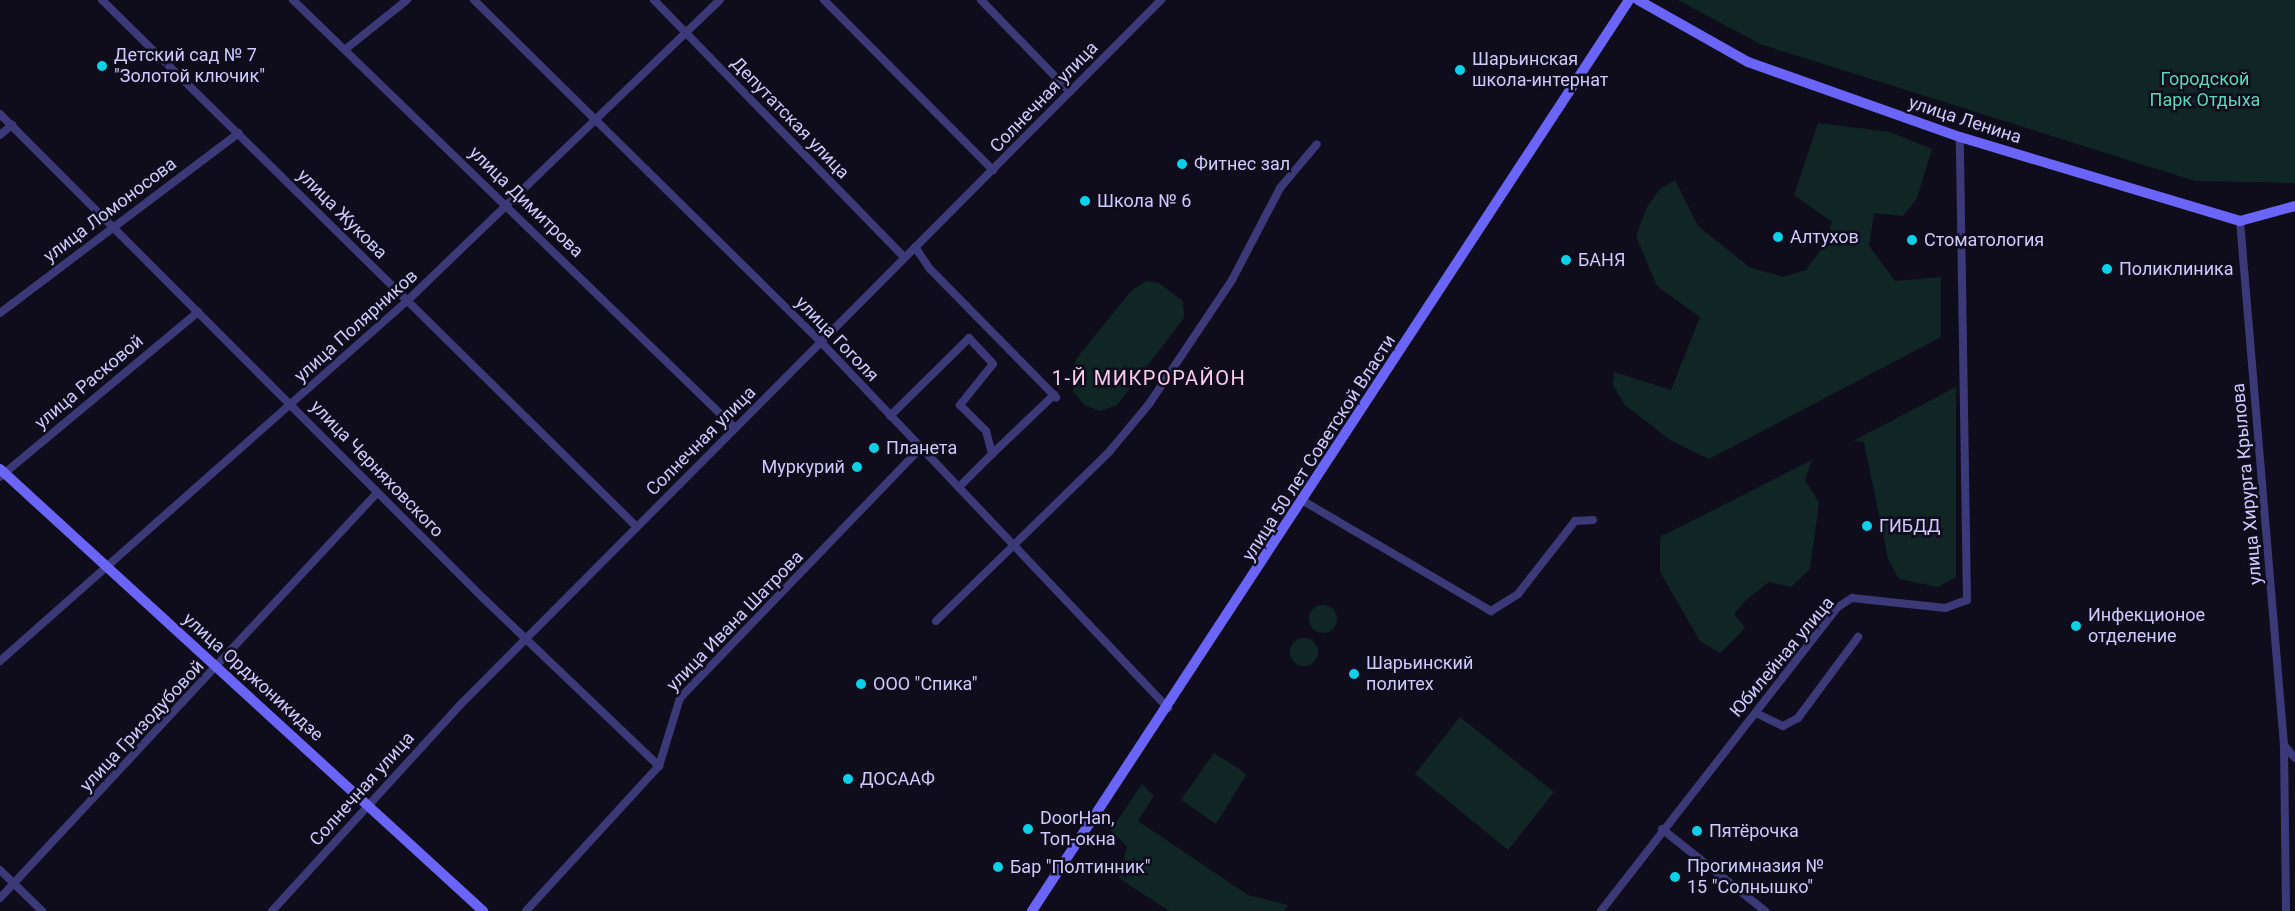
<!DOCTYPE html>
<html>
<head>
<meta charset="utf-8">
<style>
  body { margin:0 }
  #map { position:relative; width:2295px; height:911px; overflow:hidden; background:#0f0c1c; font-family:Roboto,sans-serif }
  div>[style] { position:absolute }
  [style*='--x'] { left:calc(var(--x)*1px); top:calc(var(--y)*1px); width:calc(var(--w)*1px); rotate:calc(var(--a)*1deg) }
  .green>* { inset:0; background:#102625 }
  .round { border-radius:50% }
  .street>* { height:8px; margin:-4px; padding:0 4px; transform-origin:4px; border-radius:4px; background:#3c3979 }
  .secondary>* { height:10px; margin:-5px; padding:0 5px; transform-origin:5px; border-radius:5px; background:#6a65f8 }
  .dots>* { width:16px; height:16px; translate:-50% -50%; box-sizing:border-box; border:3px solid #0f0c1c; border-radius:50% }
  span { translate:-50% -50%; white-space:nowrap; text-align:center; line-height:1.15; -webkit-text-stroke:5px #0f0c1c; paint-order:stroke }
  .poi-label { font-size:18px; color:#d0cafd }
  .left { translate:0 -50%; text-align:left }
  .right { translate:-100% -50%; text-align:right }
  .park-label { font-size:18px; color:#5ad8b9 }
  .street-label { font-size:18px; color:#d0cafd }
  .neighbourhood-label { font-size:20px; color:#fdcceb; letter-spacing:1.5px }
</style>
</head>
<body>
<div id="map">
  <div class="green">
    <i style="clip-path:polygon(1678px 0,2295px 0,2295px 183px,2195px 181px,1760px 44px)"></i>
    <i style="clip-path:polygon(1818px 123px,1890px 132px,1932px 149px,1917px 198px,1903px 216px,1874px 213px,1869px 246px,1895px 281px,1941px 277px,1941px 337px,1709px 459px,1670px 440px,1625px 405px,1613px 385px,1614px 372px,1671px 390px,1700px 317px,1657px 286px,1636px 236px,1647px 207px,1660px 189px,1675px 180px,1698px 226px,1749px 267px,1783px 277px,1806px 270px,1823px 247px,1832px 222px,1794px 195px)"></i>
    <i style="clip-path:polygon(1146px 281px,1159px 283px,1183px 301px,1184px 318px,1117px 405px,1100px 411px,1084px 405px,1073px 391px,1070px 376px,1077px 358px,1131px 291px)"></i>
    <i style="clip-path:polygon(1956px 387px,1956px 577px,1938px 587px,1899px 579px,1888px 559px,1864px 442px,1853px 441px)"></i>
    <i style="clip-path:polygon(1812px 460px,1805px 480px,1819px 502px,1810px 569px,1791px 587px,1769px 582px,1746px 600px,1734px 614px,1745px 628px,1720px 653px,1700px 641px,1660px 572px,1660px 537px)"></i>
    <i class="round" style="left:1309px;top:605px;width:28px;height:28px"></i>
    <i class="round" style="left:1290px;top:638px;width:28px;height:28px"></i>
    <i style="clip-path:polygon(1460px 717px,1554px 792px,1508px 850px,1415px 774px)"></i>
    <i style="clip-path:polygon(1214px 753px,1247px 774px,1216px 824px,1181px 800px)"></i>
    <i style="clip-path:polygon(1142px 784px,1154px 796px,1138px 821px,1248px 895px,1288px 905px,1284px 911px,1169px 911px,1119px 878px,1127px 847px,1111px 830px)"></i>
  </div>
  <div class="street">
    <i style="--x:102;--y:0;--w:751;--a:44.57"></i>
    <i style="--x:293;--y:0;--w:615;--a:44.08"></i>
    <i style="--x:474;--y:0;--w:486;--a:44.6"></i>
    <i style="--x:820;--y:341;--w:506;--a:46.52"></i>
    <i style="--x:654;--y:0;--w:359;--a:45.8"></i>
    <i style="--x:824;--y:0;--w:240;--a:45.2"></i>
    <i style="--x:981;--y:0;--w:128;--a:45.9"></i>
    <i style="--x:347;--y:48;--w:77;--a:-38.7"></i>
    <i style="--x:0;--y:114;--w:682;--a:45.06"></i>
    <i style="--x:482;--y:597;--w:245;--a:43.7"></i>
    <i style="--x:0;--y:135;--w:16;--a:-40"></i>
    <i style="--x:2240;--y:221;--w:526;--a:85.2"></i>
    <i style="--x:2284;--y:745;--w:166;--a:89.3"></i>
    <i style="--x:915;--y:247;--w:27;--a:56"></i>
    <i style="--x:930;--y:269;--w:180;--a:45.5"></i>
    <i style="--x:0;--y:313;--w:299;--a:-37"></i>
    <i style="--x:890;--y:416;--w:111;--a:-44.6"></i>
    <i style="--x:969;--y:338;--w:35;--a:47"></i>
    <i style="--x:993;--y:364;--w:53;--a:128.8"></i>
    <i style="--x:960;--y:405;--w:37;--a:45"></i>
    <i style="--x:986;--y:431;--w:24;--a:75"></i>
    <i style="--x:992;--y:454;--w:47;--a:135"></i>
    <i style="--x:992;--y:454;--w:86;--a:-43.6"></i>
    <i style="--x:0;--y:477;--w:258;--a:-39.8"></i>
    <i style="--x:1305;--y:502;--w:216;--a:30.4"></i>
    <i style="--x:1491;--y:611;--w:32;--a:-32"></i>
    <i style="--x:1518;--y:594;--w:93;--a:-52"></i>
    <i style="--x:1575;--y:521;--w:18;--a:-3"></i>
    <i style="--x:936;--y:621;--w:242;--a:-44.3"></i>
    <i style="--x:1109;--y:452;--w:62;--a:-50.2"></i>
    <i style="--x:1149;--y:404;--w:149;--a:-56.2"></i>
    <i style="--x:1232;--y:280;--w:104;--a:-62.4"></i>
    <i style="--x:1280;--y:188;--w:57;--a:-49.9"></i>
    <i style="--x:0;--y:661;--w:545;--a:-41.5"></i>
    <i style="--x:408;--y:300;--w:433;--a:-43.9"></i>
    <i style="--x:1756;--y:713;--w:30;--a:26"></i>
    <i style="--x:1783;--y:726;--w:17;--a:-28"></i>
    <i style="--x:1798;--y:718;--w:101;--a:-53.5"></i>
    <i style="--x:2284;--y:745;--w:17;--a:50"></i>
    <i style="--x:1662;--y:829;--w:132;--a:38.5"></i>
    <i style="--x:0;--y:870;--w:59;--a:44.3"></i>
    <i style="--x:0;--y:898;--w:553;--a:-47.05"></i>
    <i style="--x:272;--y:911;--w:283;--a:-47.6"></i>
    <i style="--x:463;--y:702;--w:990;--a:-45.16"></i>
    <i style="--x:526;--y:911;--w:197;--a:-47.5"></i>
    <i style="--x:659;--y:766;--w:71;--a:-72.8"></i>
    <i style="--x:680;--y:698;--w:347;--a:-46.1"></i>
    <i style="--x:1601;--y:911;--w:385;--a:-52.1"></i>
    <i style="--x:1838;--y:607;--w:17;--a:-33"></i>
    <i style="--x:1852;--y:598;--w:94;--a:6.1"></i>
    <i style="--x:1945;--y:608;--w:23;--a:-20"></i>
    <i style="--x:1967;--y:600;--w:463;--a:-90.9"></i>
  </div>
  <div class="secondary">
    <i style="--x:1638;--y:0;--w:126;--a:29.4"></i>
    <i style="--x:1748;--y:62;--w:225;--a:19.5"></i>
    <i style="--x:1960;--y:137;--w:292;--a:16.7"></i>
    <i style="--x:2240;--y:221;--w:57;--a:-15.3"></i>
    <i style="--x:0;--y:469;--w:655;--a:42.46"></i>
    <i style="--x:1032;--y:911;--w:1089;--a:-56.76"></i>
  </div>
  <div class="dots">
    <i style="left:102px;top:66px;background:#0ad0e8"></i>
    <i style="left:1460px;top:70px;background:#0ad0e8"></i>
    <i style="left:1182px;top:164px;background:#0ad0e8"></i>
    <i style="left:1085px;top:201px;background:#0ad0e8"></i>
    <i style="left:1778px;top:237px;background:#0ad0e8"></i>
    <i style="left:1912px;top:240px;background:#0ad0e8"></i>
    <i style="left:1566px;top:260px;background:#0ad0e8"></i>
    <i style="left:2107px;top:269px;background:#0ad0e8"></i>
    <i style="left:874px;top:448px;background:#0ad0e8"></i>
    <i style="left:857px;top:467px;background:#0ad0e8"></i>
    <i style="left:1867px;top:526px;background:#0ad0e8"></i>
    <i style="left:2076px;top:626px;background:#0ad0e8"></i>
    <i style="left:1354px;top:674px;background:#0ad0e8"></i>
    <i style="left:861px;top:684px;background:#0ad0e8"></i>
    <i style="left:848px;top:779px;background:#0ad0e8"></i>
    <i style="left:1028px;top:829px;background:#0ad0e8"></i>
    <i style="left:1697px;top:831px;background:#0ad0e8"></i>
    <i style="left:998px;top:867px;background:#0ad0e8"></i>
    <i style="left:1675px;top:877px;background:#0ad0e8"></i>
  </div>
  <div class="poi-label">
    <span class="left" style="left:114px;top:66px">Детский сад № 7<br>"Золотой ключик"</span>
    <span class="left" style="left:1472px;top:70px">Шарьинская<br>школа-интернат</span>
    <span class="left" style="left:1194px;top:164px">Фитнес зал</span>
    <span class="left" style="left:1097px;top:201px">Школа № 6</span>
    <span class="left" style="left:1790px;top:237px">Алтухов</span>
    <span class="left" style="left:1924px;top:240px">Стоматология</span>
    <span class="left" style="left:1578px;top:260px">БАНЯ</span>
    <span class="left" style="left:2119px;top:269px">Поликлиника</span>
    <span class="left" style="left:886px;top:448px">Планета</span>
    <span class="right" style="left:845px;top:467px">Муркурий</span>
    <span class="left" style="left:1879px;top:526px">ГИБДД</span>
    <span class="left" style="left:2088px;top:626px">Инфекционое<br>отделение</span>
    <span class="left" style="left:1366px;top:674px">Шарьинский<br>политех</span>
    <span class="left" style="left:873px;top:684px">ООО "Спика"</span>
    <span class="left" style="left:860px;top:779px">ДОСААФ</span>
    <span class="left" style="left:1040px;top:829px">DoorHan,<br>Топ-окна</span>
    <span class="left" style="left:1709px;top:831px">Пятёрочка</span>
    <span class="left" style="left:1010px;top:867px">Бар "Полтинник"</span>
    <span class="left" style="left:1687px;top:877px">Прогимназия №<br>15 "Солнышко"</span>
  </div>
  <div class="park-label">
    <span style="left:2205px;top:90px">Городской<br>Парк Отдыха</span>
  </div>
  <div class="street-label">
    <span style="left:1044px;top:97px;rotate:-46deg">Солнечная улица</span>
    <span style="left:790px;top:118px;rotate:46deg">Депутатская улица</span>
    <span style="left:1965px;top:120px;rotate:18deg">улица Ленина</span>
    <span style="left:526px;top:202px;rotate:44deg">улица Димитрова</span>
    <span style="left:110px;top:210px;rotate:-37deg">улица Ломоносова</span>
    <span style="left:342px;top:214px;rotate:45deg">улица Жукова</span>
    <span style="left:356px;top:326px;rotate:-42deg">улица Полярников</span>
    <span style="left:837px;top:339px;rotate:46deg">улица Гоголя</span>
    <span style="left:89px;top:382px;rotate:-40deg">улица Расковой</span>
    <span style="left:701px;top:441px;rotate:-45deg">Солнечная улица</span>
    <span style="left:1319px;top:448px;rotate:-57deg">улица 50 лет Советской Власти</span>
    <span style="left:377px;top:469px;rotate:46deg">улица Черняховского</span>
    <span style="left:2247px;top:484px;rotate:-95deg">улица Хирурга Крылова</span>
    <span style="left:735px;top:621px;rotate:-46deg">улица Ивана Шатрова</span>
    <span style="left:1782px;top:657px;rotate:-50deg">Юбилейная улица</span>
    <span style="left:253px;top:677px;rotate:42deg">улица Орджоникидзе</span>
    <span style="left:142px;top:726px;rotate:-47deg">улица Гризодубовой</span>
    <span style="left:362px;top:789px;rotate:-48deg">Солнечная улица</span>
  </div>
  <div class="neighbourhood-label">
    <span style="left:1149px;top:378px">1-Й МИКРОРАЙОН</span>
  </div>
</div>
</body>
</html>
